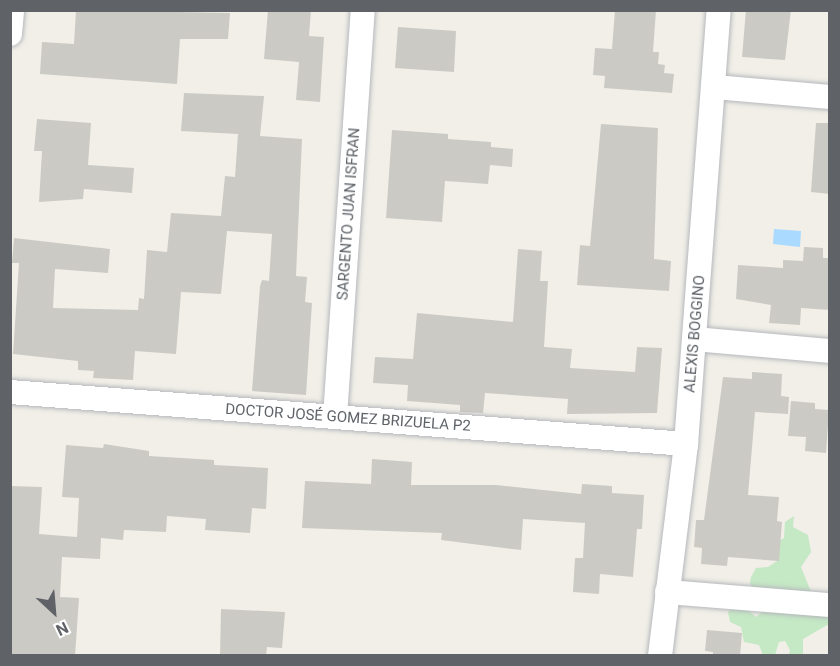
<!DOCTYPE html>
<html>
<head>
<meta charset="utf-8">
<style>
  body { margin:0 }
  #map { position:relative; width:840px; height:666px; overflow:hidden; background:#f1efe8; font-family:Roboto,sans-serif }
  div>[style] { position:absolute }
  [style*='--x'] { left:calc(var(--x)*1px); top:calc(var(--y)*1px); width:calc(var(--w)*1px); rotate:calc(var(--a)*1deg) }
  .green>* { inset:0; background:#c5e8c5 }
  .water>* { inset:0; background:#aadaff }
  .building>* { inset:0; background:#cccac5 }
  .roads { filter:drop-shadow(0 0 2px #b5b8bc) drop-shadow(0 0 2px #b5b8bc) }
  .minor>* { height:24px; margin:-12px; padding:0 12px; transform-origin:12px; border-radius:12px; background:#fff }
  span { translate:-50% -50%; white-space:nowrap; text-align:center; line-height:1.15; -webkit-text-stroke:6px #fff; paint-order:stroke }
  .street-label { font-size:15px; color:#5f6368 }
  .frame { position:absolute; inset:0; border:12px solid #5f6368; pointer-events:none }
  .north { position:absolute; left:24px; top:582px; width:60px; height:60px; -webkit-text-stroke:4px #fff; paint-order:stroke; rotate:154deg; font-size:16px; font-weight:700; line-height:24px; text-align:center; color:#5f6368 }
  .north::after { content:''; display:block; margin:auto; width:21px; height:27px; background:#5f6368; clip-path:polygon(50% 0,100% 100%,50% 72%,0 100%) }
</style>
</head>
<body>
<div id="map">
  <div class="green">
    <i style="clip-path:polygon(794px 516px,793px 527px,808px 535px,811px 552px,801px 567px,812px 594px,801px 612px,805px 615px,826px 614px,829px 624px,803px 639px,803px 655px,789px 655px,790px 650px,785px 641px,779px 642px,775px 655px,763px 655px,759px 645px,744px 642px,741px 627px,730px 622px,728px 612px,732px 608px,748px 610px,756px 617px,765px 610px,750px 583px,751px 577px,756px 568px,768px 567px,777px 561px,774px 544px,784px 538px,785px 522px)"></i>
  </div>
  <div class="water">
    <i style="clip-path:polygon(774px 229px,801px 231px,800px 247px,773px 244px)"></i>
  </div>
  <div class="building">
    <i style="clip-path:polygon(76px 10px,230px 13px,228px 39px,180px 39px,177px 84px,40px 74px,42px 42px,74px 44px)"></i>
    <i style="clip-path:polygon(268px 10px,311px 10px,309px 36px,324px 37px,320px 102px,296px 100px,299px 62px,264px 59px)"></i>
    <i style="clip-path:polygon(615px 10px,656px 10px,653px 52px,659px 52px,658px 64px,665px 65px,664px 73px,674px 74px,672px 93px,604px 88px,605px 76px,593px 75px,595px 48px,612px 49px)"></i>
    <i style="clip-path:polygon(746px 10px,791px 10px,785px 60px,742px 57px)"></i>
    <i style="clip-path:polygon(398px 27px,456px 31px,454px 72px,395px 68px)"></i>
    <i style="clip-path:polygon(184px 93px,264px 96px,260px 136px,302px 139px,296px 276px,307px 277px,305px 302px,312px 303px,306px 395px,252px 391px,260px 286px,262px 280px,269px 281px,272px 234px,227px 231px,221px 294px,181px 292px,176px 354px,135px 351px,133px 380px,93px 378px,94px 371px,78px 370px,78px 361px,13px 354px,19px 263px,12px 263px,14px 238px,110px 249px,108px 273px,55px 269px,53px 308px,138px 310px,139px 298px,144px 299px,147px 250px,167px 252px,171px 213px,221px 216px,225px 176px,235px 177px,238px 134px,181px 131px)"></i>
    <i style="clip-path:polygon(37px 119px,91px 123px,88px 165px,134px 168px,132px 193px,84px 189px,83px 199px,39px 202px,42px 151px,34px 151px)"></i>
    <i style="clip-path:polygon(816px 123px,830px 123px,830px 194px,811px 192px)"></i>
    <i style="clip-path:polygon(601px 124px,658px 128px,654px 259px,671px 261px,669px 291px,577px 285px,580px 245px,590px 246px)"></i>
    <i style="clip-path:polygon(392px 130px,448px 134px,448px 139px,491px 142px,491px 147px,513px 149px,512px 167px,490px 165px,488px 184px,445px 181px,442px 222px,386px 218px)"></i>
    <i style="clip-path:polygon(804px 247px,823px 248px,823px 258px,830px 258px,830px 310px,801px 308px,800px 325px,769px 323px,771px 305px,736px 299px,738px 265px,783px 268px,783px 260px,803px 261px)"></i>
    <i style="clip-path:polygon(518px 249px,542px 251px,540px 281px,548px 281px,544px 347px,572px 349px,570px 368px,635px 372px,637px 347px,662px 348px,657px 413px,567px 414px,568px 399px,485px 393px,483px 413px,460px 412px,460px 405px,407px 401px,408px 385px,373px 383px,375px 357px,413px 359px,417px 313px,513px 322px)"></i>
    <i style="clip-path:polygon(752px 372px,782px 374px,781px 396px,789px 397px,788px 414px,755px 412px,748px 495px,779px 497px,777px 521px,782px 522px,779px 561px,728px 557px,727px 566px,701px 564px,702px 548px,694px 547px,696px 520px,704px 520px,723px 377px,752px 379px)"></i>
    <i style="clip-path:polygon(791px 401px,815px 403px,815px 409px,829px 410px,826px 453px,805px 451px,806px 437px,788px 436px)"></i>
    <i style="clip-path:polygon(104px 444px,149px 451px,149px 456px,214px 460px,214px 465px,268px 468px,266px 509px,252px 508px,250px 533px,205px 530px,206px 519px,167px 516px,166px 532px,124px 530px,123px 540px,101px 538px,100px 559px,62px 557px,60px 597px,79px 598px,75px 656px,10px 656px,10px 486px,42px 487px,39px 534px,77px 537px,79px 498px,62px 497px,66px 445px,103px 448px)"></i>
    <i style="clip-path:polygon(372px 459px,412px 462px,411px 485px,496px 485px,581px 494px,582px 484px,612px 486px,612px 493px,644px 495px,642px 529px,637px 529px,633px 577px,600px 574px,599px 594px,573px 592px,575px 558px,583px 558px,585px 523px,523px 519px,521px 550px,441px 540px,442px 533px,302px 528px,305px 481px,371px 484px)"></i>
    <i style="clip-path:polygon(221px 609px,285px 612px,282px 648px,267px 647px,266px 656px,220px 656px)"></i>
    <i style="clip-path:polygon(707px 630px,742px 633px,740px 656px,713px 656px,713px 652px,705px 651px)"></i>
  </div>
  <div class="roads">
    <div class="minor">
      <i style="--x:10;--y:34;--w:24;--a:-85"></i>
      <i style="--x:715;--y:87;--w:115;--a:5"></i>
      <i style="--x:695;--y:339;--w:136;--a:5.1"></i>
      <i style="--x:10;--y:392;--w:678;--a:4.4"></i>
      <i style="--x:335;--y:417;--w:408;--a:-86.1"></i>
      <i style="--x:667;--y:592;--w:164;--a:4.6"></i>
      <i style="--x:660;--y:656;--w:214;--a:-83"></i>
      <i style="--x:686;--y:444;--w:435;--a:-85.7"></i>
    </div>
  </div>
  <div class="street-label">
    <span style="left:349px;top:214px;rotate:-86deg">SARGENTO JUAN ISFRAN</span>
    <span style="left:695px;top:334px;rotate:-85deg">ALEXIS BOGGINO</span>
    <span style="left:348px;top:418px;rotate:4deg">DOCTOR JOSÉ GOMEZ BRIZUELA P2</span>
  </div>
  <div class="frame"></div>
  <div class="north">N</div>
</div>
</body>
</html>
